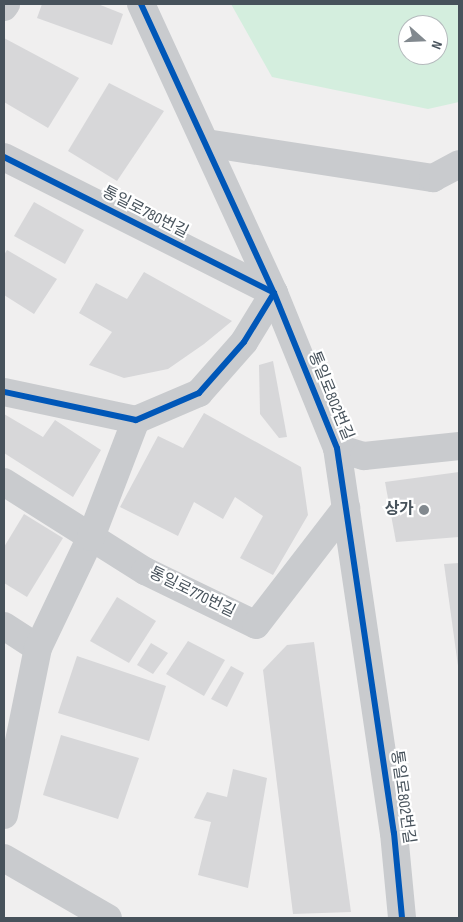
<!DOCTYPE html>
<html>
<head>
<meta charset="utf-8">
<style>
  body { margin:0 }
  #map { position:relative; width:463px; height:922px; overflow:hidden; background:#f0efef; font-family:"Sofia Sans Condensed","Noto Sans KR",sans-serif }
  div>[style] { position:absolute }
  [style*='--x'] { left:calc(var(--x)*1px); top:calc(var(--y)*1px); width:calc(var(--w)*1px); rotate:calc(var(--a)*1deg) }
  .green>* { inset:0; background:#d4eede }
  .building>* { inset:0; background:#d7d7d9 }
  .minor>* { height:28px; margin:-14px; padding:0 14px; transform-origin:14px; border-radius:14px; background:#c9cbce }
  .cycleway>* { height:6px; margin:-3px; padding:0 3px; transform-origin:3px; border-radius:3px; background:#0057b8 }
  .dots>* { width:14px; height:14px; translate:-50% -50%; box-sizing:border-box; border:2px solid #fff; border-radius:50% }
  span { translate:-50% -50%; white-space:nowrap; text-align:center; line-height:1.15; -webkit-text-stroke:4.5px #fff; paint-order:stroke }
  .street-label { font-size:16px; color:#47525b }
  .poi-label { font-size:16px; color:#47525b; font-weight:700 }
  .right { translate:-100% -50%; text-align:right }
  .frame { position:absolute; inset:0; border:5px solid #47525b; pointer-events:none }
  .north { position:absolute; left:398px; top:15px; width:50px; height:50px; box-sizing:border-box; background:#fff; border:1px solid #b5babd; border-radius:50%; rotate:110deg; font-size:14px; font-weight:700; line-height:20px; text-align:center; color:#47525b }
  .north::after { content:''; display:block; margin:auto; width:18px; height:22px; background:#82898f; clip-path:polygon(50% 0,100% 100%,50% 72%,0 100%) }
</style>
</head>
<body>
<div id="map">
  <div class="green">
    <i style="clip-path:polygon(evenodd,231px 4px,459px 4px,459px 102px,428px 109px,272px 77px,231px 4px,408px 25px,438px 25px,438px 55px,408px 55px,408px 25px)"></i>
  </div>
  <div class="building">
    <i style="clip-path:polygon(42px 4px,98px 4px,123px 14px,112px 45px,37px 18px)"></i>
    <i style="clip-path:polygon(4px 38px,79px 78px,48px 128px,4px 102px)"></i>
    <i style="clip-path:polygon(109px 83px,164px 111px,117px 181px,68px 151px)"></i>
    <i style="clip-path:polygon(34px 202px,84px 230px,65px 264px,14px 236px)"></i>
    <i style="clip-path:polygon(7px 250px,57px 279px,34px 314px,4px 295px,4px 255px)"></i>
    <i style="clip-path:polygon(144px 272px,232px 321px,204px 344px,168px 369px,124px 378px,89px 365px,112px 332px,79px 313px,96px 283px,127px 299px)"></i>
    <i style="clip-path:polygon(273px 361px,287px 437px,279px 438px,260px 414px,259px 365px)"></i>
    <i style="clip-path:polygon(204px 413px,301px 467px,308px 515px,273px 575px,240px 558px,263px 516px,235px 497px,223px 519px,194px 502px,178px 536px,120px 507px,158px 436px,183px 448px)"></i>
    <i style="clip-path:polygon(4px 414px,43px 437px,55px 420px,101px 450px,73px 497px,4px 453px)"></i>
    <i style="clip-path:polygon(459px 472px,459px 537px,396px 542px,385px 482px)"></i>
    <i style="clip-path:polygon(24px 514px,63px 538px,27px 597px,4px 583px,4px 547px)"></i>
    <i style="clip-path:polygon(459px 563px,459px 665px,458px 666px,444px 564px)"></i>
    <i style="clip-path:polygon(117px 597px,156px 621px,129px 663px,90px 641px)"></i>
    <i style="clip-path:polygon(188px 641px,225px 660px,204px 696px,166px 674px)"></i>
    <i style="clip-path:polygon(314px 642px,351px 912px,293px 914px,263px 670px,287px 645px)"></i>
    <i style="clip-path:polygon(151px 643px,168px 653px,153px 674px,137px 665px)"></i>
    <i style="clip-path:polygon(77px 656px,166px 686px,149px 741px,58px 713px)"></i>
    <i style="clip-path:polygon(231px 666px,244px 673px,227px 707px,211px 699px)"></i>
    <i style="clip-path:polygon(61px 735px,139px 758px,118px 819px,43px 795px)"></i>
    <i style="clip-path:polygon(233px 769px,267px 778px,248px 888px,198px 875px,211px 822px,194px 818px,207px 792px,227px 797px)"></i>
  </div>
  <div class="minor">
    <i style="--x:141;--y:4;--w:318;--a:65.3"></i>
    <i style="--x:274;--y:293;--w:167;--a:67.9"></i>
    <i style="--x:337;--y:448;--w:389;--a:81.6"></i>
    <i style="--x:394;--y:833;--w:85;--a:84.6"></i>
    <i style="--x:4;--y:7;--w:4;--a:-56"></i>
    <i style="--x:206;--y:143;--w:230;--a:8.8"></i>
    <i style="--x:433;--y:178;--w:30;--a:-28"></i>
    <i style="--x:4;--y:157;--w:302;--a:26.7"></i>
    <i style="--x:274;--y:293;--w:57;--a:121.5"></i>
    <i style="--x:244;--y:342;--w:68;--a:131.4"></i>
    <i style="--x:199;--y:393;--w:69;--a:156.8"></i>
    <i style="--x:136;--y:420;--w:135;--a:-168"></i>
    <i style="--x:337;--y:448;--w:28;--a:17"></i>
    <i style="--x:364;--y:456;--w:96;--a:-6"></i>
    <i style="--x:4;--y:482;--w:167;--a:32.3"></i>
    <i style="--x:145;--y:571;--w:123;--a:25.9"></i>
    <i style="--x:256;--y:625;--w:148;--a:-52.4"></i>
    <i style="--x:4;--y:626;--w:40;--a:32.9"></i>
    <i style="--x:4;--y:815;--w:170;--a:-78.5"></i>
    <i style="--x:38;--y:648;--w:123;--a:-64.5"></i>
    <i style="--x:91;--y:537;--w:125;--a:-69"></i>
    <i style="--x:4;--y:858;--w:120;--a:30"></i>
  </div>
  <div class="cycleway">
    <i style="--x:141;--y:4;--w:318;--a:65.3"></i>
    <i style="--x:274;--y:293;--w:167;--a:67.9"></i>
    <i style="--x:337;--y:448;--w:389;--a:81.6"></i>
    <i style="--x:394;--y:833;--w:85;--a:84.6"></i>
    <i style="--x:4;--y:157;--w:302;--a:26.7"></i>
    <i style="--x:274;--y:293;--w:57;--a:121.5"></i>
    <i style="--x:244;--y:342;--w:68;--a:131.4"></i>
    <i style="--x:199;--y:393;--w:69;--a:156.8"></i>
    <i style="--x:136;--y:420;--w:135;--a:-168"></i>
  </div>
  <div class="dots">
    <i style="left:424px;top:510px;background:#82898f"></i>
  </div>
  <div class="street-label">
    <span style="left:145px;top:213px;rotate:27deg">통일로780번길</span>
    <span style="left:330px;top:396px;rotate:68deg">통일로802번길</span>
    <span style="left:192px;top:593px;rotate:26deg">통일로770번길</span>
    <span style="left:402px;top:797px;rotate:82deg">통일로802번길</span>
  </div>
  <div class="poi-label">
    <span class="right" style="left:414px;top:510px">상가</span>
  </div>
  <div class="frame"></div>
  <div class="north">N</div>
</div>
</body>
</html>
